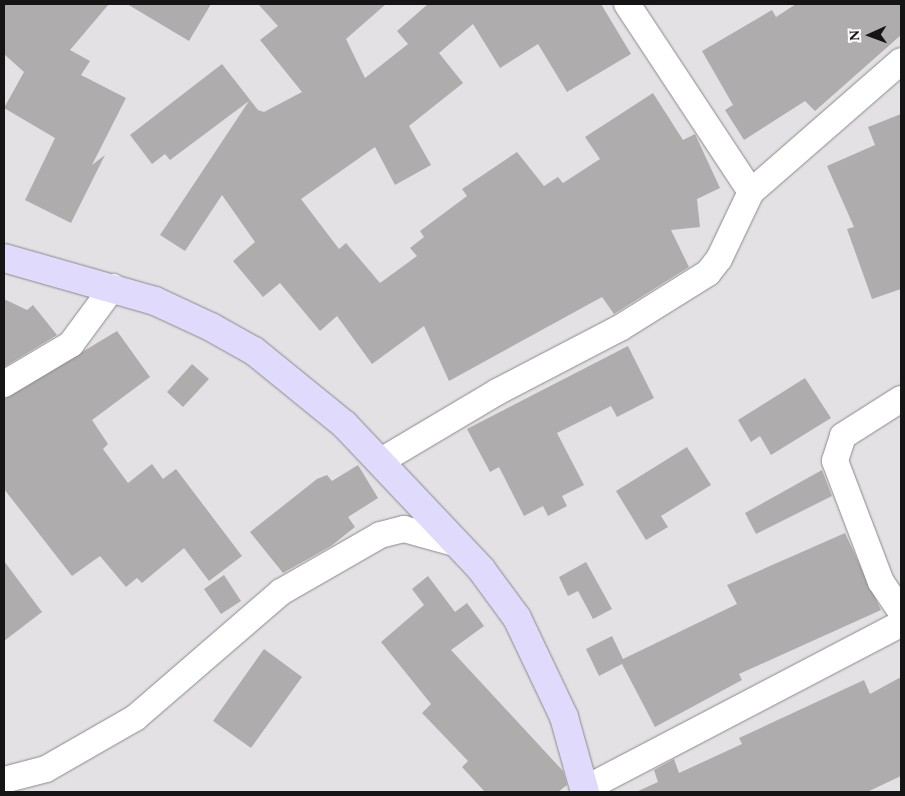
<!DOCTYPE html>
<html>
<head>
<meta charset="utf-8">
<style>
  body { margin:0 }
  #map { position:relative; width:905px; height:796px; overflow:hidden; background:#e3e1e4; font-family:Spectral,serif }
  div>[style] { position:absolute }
  [style*='--x'] { left:calc(var(--x)*1px); top:calc(var(--y)*1px); width:calc(var(--w)*1px); rotate:calc(var(--a)*1deg) }
  .building>* { inset:0; background:#afacae }
  .roads { filter:drop-shadow(0 0 1px #8a898b) drop-shadow(0 0 1px #8a898b) }
  .street>* { height:26px; margin:-13px; padding:0 13px; transform-origin:13px; border-radius:13px; background:#fff }
  .secondary>* { height:28px; margin:-14px; padding:0 14px; transform-origin:14px; border-radius:14px; background:#e0dbfc }
  span { translate:-50% -50%; white-space:nowrap; text-align:center; line-height:1.15; -webkit-text-stroke:5px #fff; paint-order:stroke }
  .frame { position:absolute; inset:0; border:5px solid #151516; pointer-events:none }
  .north { position:absolute; left:845px; top:10px; width:50px; height:50px; -webkit-text-stroke:4px #fff; paint-order:stroke; rotate:268deg; font-size:14px; font-weight:700; line-height:20px; text-align:center; color:#151516 }
  .north::after { content:''; display:block; margin:auto; width:18px; height:22px; background:#151516; clip-path:polygon(50% 0,100% 100%,50% 72%,0 100%) }
</style>
</head>
<body>
<div id="map">
  <div class="building">
    <i style="clip-path:polygon(4px 4px,109px 4px,70px 50px,90px 61px,81px 75px,126px 98px,92px 165px,105px 155px,71px 223px,25px 200px,55px 138px,4px 108px,24px 72px,4px 54px)"></i>
    <i style="clip-path:polygon(127px 4px,211px 4px,189px 41px)"></i>
    <i style="clip-path:polygon(258px 4px,386px 4px,346px 39px,365px 78px,408px 44px,397px 31px,428px 4px,601px 4px,631px 54px,567px 92px,538px 44px,500px 68px,473px 24px,439px 53px,463px 83px,409px 126px,431px 165px,395px 185px,375px 147px,301px 199px,339px 249px,346px 243px,380px 283px,417px 256px,410px 248px,424px 237px,420px 231px,467px 196px,462px 189px,517px 152px,544px 186px,558px 177px,563px 183px,600px 159px,585px 137px,653px 93px,683px 140px,695px 134px,720px 188px,697px 199px,700px 227px,671px 230px,689px 267px,614px 314px,602px 297px,449px 381px,424px 326px,372px 364px,337px 316px,320px 331px,280px 283px,263px 297px,233px 261px,255px 242px,222px 195px,185px 251px,160px 235px,249px 101px,170px 160px,165px 154px,152px 164px,130px 135px,222px 64px,258px 110px,264px 112px,302px 92px,260px 40px,278px 26px)"></i>
    <i style="clip-path:polygon(796px 4px,901px 4px,901px 35px,815px 111px,805px 101px,744px 140px,725px 110px,733px 105px,702px 51px,772px 10px,776px 17px)"></i>
    <i style="clip-path:polygon(901px 114px,901px 289px,872px 299px,847px 229px,854px 227px,827px 166px,875px 145px,868px 127px)"></i>
    <i style="clip-path:polygon(4px 299px,27px 310px,33px 305px,57px 335px,4px 367px)"></i>
    <i style="clip-path:polygon(117px 331px,150px 377px,92px 420px,108px 444px,103px 449px,128px 483px,152px 464px,163px 479px,176px 469px,242px 556px,209px 581px,184px 548px,142px 583px,137px 578px,126px 587px,100px 556px,72px 576px,4px 489px,4px 399px)"></i>
    <i style="clip-path:polygon(628px 346px,654px 398px,617px 417px,611px 406px,557px 433px,584px 485px,562px 496px,567px 506px,548px 516px,543px 506px,524px 516px,499px 467px,490px 472px,467px 429px)"></i>
    <i style="clip-path:polygon(192px 364px,209px 379px,183px 407px,167px 392px)"></i>
    <i style="clip-path:polygon(805px 378px,831px 418px,771px 455px,760px 436px,751px 442px,738px 420px)"></i>
    <i style="clip-path:polygon(687px 447px,711px 485px,661px 516px,668px 527px,646px 540px,616px 491px)"></i>
    <i style="clip-path:polygon(358px 465px,378px 498px,348px 517px,355px 527px,331px 546px,283px 573px,250px 532px,317px 479px,327px 475px,332px 481px)"></i>
    <i style="clip-path:polygon(822px 470px,832px 496px,756px 534px,745px 513px)"></i>
    <i style="clip-path:polygon(845px 533px,881px 610px,739px 674px,742px 680px,655px 727px,622px 664px,599px 676px,586px 649px,612px 636px,623px 659px,737px 604px,727px 585px)"></i>
    <i style="clip-path:polygon(4px 561px,42px 612px,4px 641px)"></i>
    <i style="clip-path:polygon(586px 562px,612px 609px,593px 619px,578px 591px,568px 596px,559px 577px)"></i>
    <i style="clip-path:polygon(224px 575px,241px 601px,221px 614px,204px 589px)"></i>
    <i style="clip-path:polygon(428px 576px,455px 612px,467px 603px,484px 626px,451px 650px,563px 771px,567px 785px,558px 792px,485px 792px,462px 767px,468px 761px,422px 713px,431px 704px,381px 642px,424px 605px,412px 589px)"></i>
    <i style="clip-path:polygon(264px 649px,302px 677px,251px 748px,213px 721px)"></i>
    <i style="clip-path:polygon(901px 677px,901px 776px,867px 792px,636px 792px,658px 782px,654px 770px,674px 759px,679px 773px,742px 744px,739px 738px,864px 680px,870px 694px)"></i>
  </div>
  <div class="roads">
    <div class="street">
      <i style="--x:627;--y:4;--w:225;--a:56.6"></i>
      <i style="--x:4;--y:384;--w:78;--a:-30.8"></i>
      <i style="--x:71;--y:344;--w:71;--a:-53.6"></i>
      <i style="--x:901;--y:399;--w:69;--a:147.5"></i>
      <i style="--x:843;--y:436;--w:26;--a:108"></i>
      <i style="--x:835;--y:461;--w:129;--a:69.2"></i>
      <i style="--x:881;--y:582;--w:36;--a:56"></i>
      <i style="--x:381;--y:461;--w:135;--a:-30.7"></i>
      <i style="--x:497;--y:392;--w:139;--a:-27.5"></i>
      <i style="--x:620;--y:328;--w:104;--a:-32"></i>
      <i style="--x:708;--y:273;--w:18;--a:-52"></i>
      <i style="--x:719;--y:259;--w:74;--a:-64.5"></i>
      <i style="--x:751;--y:192;--w:199;--a:-41.1"></i>
      <i style="--x:4;--y:780;--w:43;--a:-14.7"></i>
      <i style="--x:46;--y:769;--w:103;--a:-29.8"></i>
      <i style="--x:135;--y:718;--w:193;--a:-40.8"></i>
      <i style="--x:281;--y:592;--w:114;--a:-29.9"></i>
      <i style="--x:380;--y:535;--w:25;--a:-14"></i>
      <i style="--x:404;--y:529;--w:56;--a:15.5"></i>
      <i style="--x:585;--y:789;--w:356;--a:-27.6"></i>
    </div>
    <div class="secondary">
      <i style="--x:4;--y:258;--w:157;--a:15.9"></i>
      <i style="--x:155;--y:301;--w:62;--a:24.9"></i>
      <i style="--x:211;--y:327;--w:49;--a:29.2"></i>
      <i style="--x:254;--y:351;--w:117;--a:39.1"></i>
      <i style="--x:345;--y:425;--w:198;--a:46.6"></i>
      <i style="--x:481;--y:569;--w:61;--a:53.7"></i>
      <i style="--x:517;--y:618;--w:110;--a:64.6"></i>
      <i style="--x:564;--y:717;--w:78;--a:74.4"></i>
    </div>
  </div>
  <div class="frame"></div>
  <div class="north">N</div>
</div>
</body>
</html>
